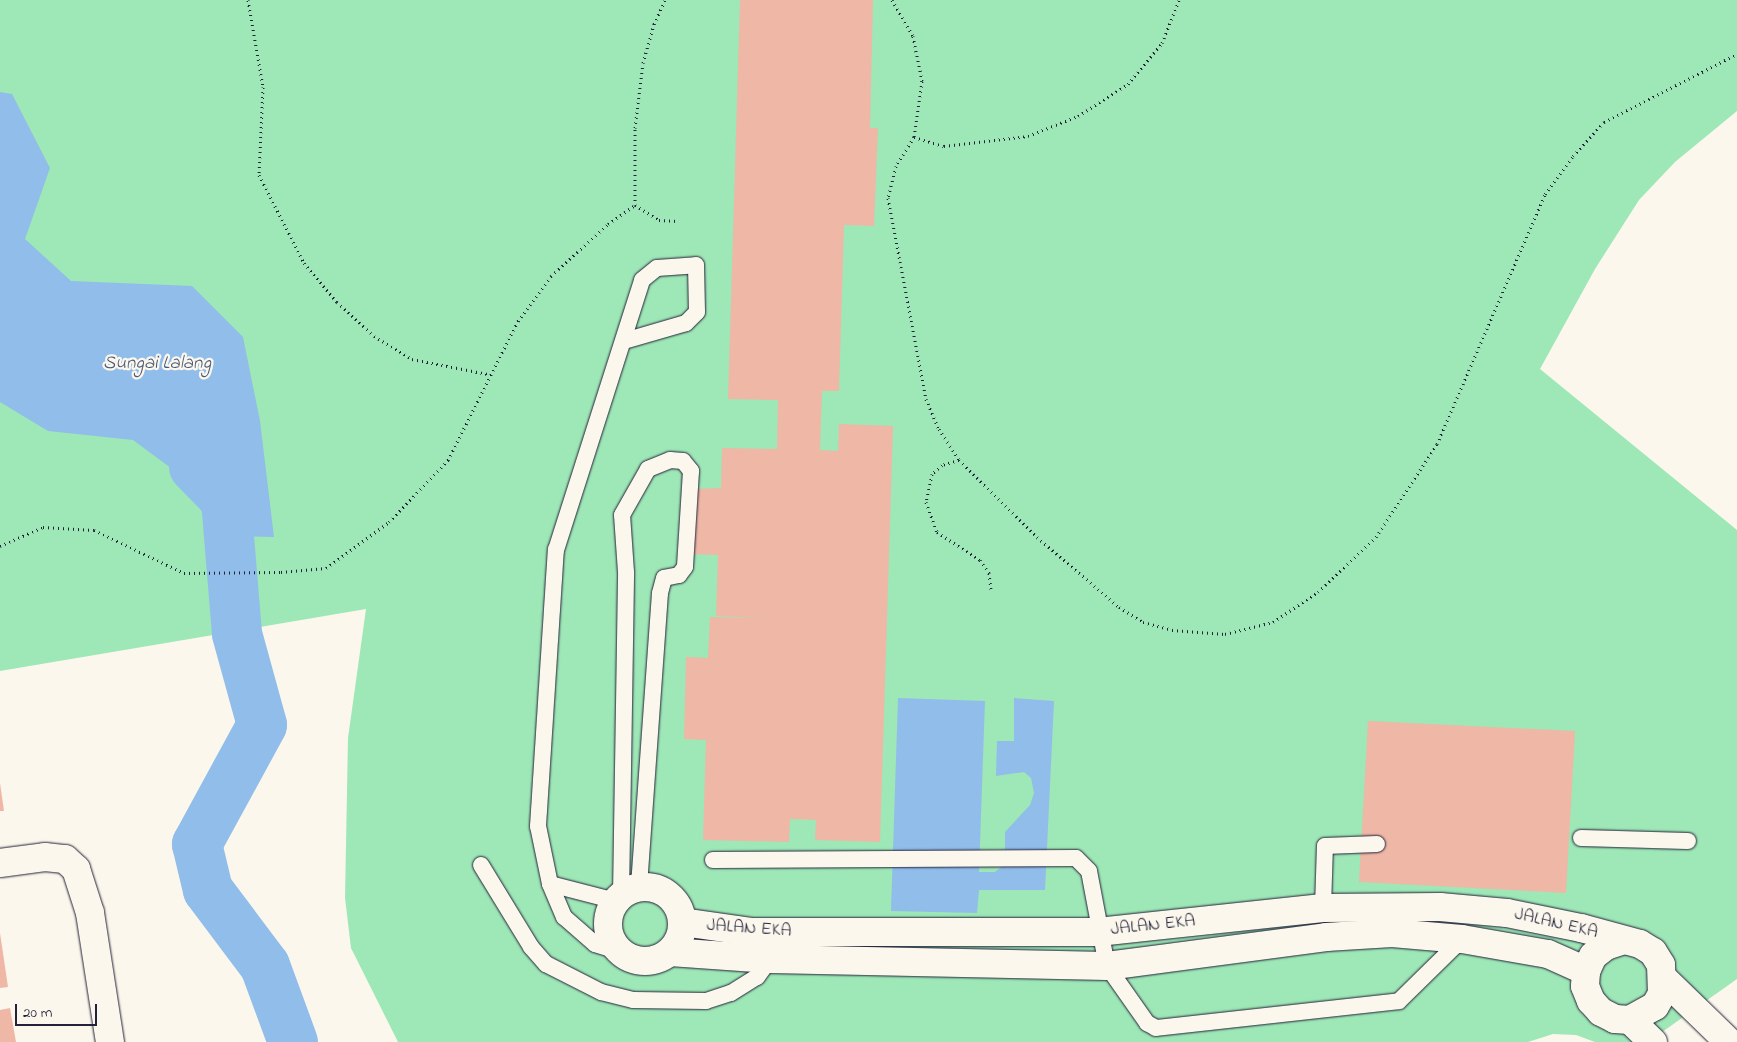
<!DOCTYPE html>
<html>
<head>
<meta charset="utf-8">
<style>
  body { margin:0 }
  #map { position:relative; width:1737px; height:1042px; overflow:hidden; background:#fbf7ec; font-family:"Indie Flower",sans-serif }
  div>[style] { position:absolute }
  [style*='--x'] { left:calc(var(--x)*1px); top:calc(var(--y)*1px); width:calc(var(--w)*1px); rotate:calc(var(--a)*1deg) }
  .green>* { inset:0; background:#9ee7b6 }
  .water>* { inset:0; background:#91bdea }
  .river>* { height:50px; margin:-25px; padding:0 25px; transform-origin:25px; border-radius:25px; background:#91bdea }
  .building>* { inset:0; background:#efb7a6 }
  .path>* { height:3px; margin-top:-1.5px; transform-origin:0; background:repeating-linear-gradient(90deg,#22223b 0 1px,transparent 0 5px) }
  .roads { filter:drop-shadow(0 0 1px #22223b) drop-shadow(0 0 1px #22223b) }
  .service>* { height:16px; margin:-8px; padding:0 8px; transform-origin:8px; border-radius:8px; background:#fbf7ec }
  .minor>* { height:28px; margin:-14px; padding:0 14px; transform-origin:14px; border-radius:14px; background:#fbf7ec }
  .minor>.ring { margin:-14px; padding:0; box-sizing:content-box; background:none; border:28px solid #fbf7ec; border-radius:50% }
  span { translate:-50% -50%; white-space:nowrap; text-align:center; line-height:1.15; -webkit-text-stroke:4.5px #fbf7ec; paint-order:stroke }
  .street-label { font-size:18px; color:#22223b }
  .water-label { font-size:19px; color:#495878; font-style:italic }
  .scale { position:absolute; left:15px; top:1004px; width:82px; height:22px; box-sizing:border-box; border:2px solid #22223b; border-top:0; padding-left:6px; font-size:15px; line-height:18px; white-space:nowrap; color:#22223b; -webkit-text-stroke:4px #fbf7ec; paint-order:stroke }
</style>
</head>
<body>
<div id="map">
  <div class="green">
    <i style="clip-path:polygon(0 0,1737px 0,1737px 111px,1675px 162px,1639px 200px,1595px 269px,1540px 369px,1737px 530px,1737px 979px,1648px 1042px,1595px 1042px,1576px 1035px,1553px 1034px,1528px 1042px,398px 1042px,351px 948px,345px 898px,348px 738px,366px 609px,0 671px)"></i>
  </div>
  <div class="water">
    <i style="clip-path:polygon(0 92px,12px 94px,50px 168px,25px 239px,71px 281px,192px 286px,243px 337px,260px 421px,274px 537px,239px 536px,202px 491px,133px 440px,48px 431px,0 402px)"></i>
    <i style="clip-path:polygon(898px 698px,985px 701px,979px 872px,995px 872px,1005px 864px,1005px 832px,1030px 805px,1034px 793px,1031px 778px,1024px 772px,996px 776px,997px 741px,1014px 741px,1014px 698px,1054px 701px,1045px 890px,979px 890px,977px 913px,891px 911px)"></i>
  </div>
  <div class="river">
    <i style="--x:194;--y:467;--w:46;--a:45.9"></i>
    <i style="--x:226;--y:500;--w:134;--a:85.3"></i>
    <i style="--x:237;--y:634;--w:94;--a:74.6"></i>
    <i style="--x:262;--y:725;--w:136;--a:118.6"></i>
    <i style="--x:197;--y:844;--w:47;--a:76.6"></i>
    <i style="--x:208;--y:890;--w:95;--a:53.1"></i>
    <i style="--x:265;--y:966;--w:81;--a:69.8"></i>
  </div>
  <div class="building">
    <i style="clip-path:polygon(740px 0,873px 0,870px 128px,878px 128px,874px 226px,844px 225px,839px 391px,822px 391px,820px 450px,838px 451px,839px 424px,893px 426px,880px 842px,815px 840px,816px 820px,790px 819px,789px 842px,703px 840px,706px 740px,684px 739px,686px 657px,708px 658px,710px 617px,766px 618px,716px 616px,718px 555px,689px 554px,690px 489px,721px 488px,722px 448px,777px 449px,778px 400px,728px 399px)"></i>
    <i style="clip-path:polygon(1368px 721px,1575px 731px,1566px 893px,1359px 882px)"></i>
    <i style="clip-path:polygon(0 783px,4px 811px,0 811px)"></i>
    <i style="clip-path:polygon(0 933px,8px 987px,0 988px)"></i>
    <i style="clip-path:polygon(10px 1008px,16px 1042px,0 1042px,0 1010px)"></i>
  </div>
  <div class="path">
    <i style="--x:248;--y:0;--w:88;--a:80.2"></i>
    <i style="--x:263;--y:87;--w:88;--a:92.6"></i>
    <i style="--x:259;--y:175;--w:99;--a:62.9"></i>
    <i style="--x:304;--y:263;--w:51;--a:49.8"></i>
    <i style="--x:337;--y:302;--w:50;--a:42.6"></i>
    <i style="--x:374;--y:336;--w:44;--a:31.2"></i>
    <i style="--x:412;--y:359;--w:77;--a:11.2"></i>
    <i style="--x:892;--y:0;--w:42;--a:59.7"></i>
    <i style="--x:913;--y:36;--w:46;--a:78.7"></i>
    <i style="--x:922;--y:81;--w:57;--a:98.1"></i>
    <i style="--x:914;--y:137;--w:34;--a:122"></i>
    <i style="--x:896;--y:166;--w:33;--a:104"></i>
    <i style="--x:888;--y:198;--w:205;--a:79.3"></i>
    <i style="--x:926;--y:399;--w:33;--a:67"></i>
    <i style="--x:939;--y:429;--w:37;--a:57"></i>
    <i style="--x:959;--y:460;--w:110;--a:44.6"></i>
    <i style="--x:1037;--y:537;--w:108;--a:40.5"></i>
    <i style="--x:1119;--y:607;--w:28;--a:32"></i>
    <i style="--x:1143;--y:622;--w:30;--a:15"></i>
    <i style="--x:1172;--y:630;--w:53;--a:4.3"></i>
    <i style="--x:1225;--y:634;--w:49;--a:-14"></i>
    <i style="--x:1273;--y:622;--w:54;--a:-33.7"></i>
    <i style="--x:1318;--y:592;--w:80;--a:-43.5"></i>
    <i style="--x:1376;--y:537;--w:111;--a:-56.7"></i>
    <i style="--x:1437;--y:444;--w:272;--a:-66.6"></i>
    <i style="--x:1545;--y:194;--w:47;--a:-53.6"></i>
    <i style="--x:1573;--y:156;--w:46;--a:-47.6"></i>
    <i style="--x:1604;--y:122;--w:149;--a:-27.1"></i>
    <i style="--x:914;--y:137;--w:31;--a:17"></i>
    <i style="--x:944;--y:146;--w:85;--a:-6.8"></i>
    <i style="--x:1028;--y:136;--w:54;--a:-21.8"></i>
    <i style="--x:1078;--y:116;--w:59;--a:-32.6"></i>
    <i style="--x:1128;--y:84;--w:53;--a:-50.3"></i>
    <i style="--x:1162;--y:43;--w:46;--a:-68.4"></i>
    <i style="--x:635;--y:205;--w:28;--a:32"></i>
    <i style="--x:659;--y:220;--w:19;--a:3"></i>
    <i style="--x:959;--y:460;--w:18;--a:164"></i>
    <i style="--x:942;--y:465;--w:13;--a:138"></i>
    <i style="--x:932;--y:474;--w:29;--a:102"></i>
    <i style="--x:926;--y:502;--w:32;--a:70"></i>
    <i style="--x:937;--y:532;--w:51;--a:33.1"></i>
    <i style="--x:980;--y:560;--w:16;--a:55"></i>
    <i style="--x:989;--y:573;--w:17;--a:83"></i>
    <i style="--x:0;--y:546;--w:47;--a:-23.8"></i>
    <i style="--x:43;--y:527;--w:51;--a:3.4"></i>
    <i style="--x:94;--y:530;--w:100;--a:25.5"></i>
    <i style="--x:184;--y:573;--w:97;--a:-0.6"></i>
    <i style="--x:281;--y:572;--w:45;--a:-5.1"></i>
    <i style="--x:326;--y:568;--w:78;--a:-36.1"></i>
    <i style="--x:389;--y:522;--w:86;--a:-46.4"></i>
    <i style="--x:448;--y:460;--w:156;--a:-63.3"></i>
    <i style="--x:518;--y:321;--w:56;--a:-53.7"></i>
    <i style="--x:551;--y:276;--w:77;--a:-42.4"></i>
    <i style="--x:608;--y:224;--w:33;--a:-35"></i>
    <i style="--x:635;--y:205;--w:77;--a:-90"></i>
    <i style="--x:635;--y:128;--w:65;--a:-83"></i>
    <i style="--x:643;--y:63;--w:41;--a:-74.2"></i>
    <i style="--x:654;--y:24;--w:26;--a:-65"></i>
  </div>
  <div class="roads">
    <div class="service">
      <i style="--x:1581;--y:838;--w:107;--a:1.6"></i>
      <i style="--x:713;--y:860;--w:363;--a:-0.3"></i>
      <i style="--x:1076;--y:858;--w:18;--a:45"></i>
      <i style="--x:1089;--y:871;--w:97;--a:79.3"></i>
      <i style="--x:1107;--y:966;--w:70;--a:54.9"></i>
      <i style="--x:1147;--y:1023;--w:10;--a:29"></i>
      <i style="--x:1156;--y:1028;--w:244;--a:-6.3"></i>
      <i style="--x:1399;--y:1001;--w:88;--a:-44.5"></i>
      <i style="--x:481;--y:865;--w:96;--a:58.6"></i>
      <i style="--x:531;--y:947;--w:23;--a:49"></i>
      <i style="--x:546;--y:964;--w:62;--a:27"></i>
      <i style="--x:601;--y:992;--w:33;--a:14"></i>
      <i style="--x:633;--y:1000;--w:73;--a:0.8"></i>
      <i style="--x:706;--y:1001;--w:26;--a:-18"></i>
      <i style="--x:731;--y:993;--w:31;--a:-32"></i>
      <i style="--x:757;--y:977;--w:22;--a:-54"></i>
      <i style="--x:550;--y:884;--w:68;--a:14.4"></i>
      <i style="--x:621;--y:896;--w:324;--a:-89.1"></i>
      <i style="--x:626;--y:572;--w:57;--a:-94"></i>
      <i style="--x:622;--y:515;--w:53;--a:-60.5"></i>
      <i style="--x:648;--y:469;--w:24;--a:-22"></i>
      <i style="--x:670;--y:460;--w:13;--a:4"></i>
      <i style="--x:683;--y:461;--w:13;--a:51"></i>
      <i style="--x:691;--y:471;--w:96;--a:93.6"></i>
      <i style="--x:685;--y:567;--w:10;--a:127"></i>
      <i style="--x:679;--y:575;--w:15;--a:169"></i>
      <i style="--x:664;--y:578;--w:16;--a:105"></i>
      <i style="--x:660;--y:593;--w:295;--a:94.1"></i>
      <i style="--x:1323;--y:908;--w:62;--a:-88.2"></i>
      <i style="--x:1325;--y:846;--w:52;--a:-2.2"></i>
      <i style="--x:618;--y:951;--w:24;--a:-163"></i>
      <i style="--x:595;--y:944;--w:41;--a:-138.9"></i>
      <i style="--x:564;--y:917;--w:36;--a:-113"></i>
      <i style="--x:550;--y:884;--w:59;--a:-101.7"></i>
      <i style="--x:538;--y:826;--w:277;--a:-86.3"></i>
      <i style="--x:556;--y:550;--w:283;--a:-72.3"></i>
      <i style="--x:642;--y:280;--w:19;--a:-39"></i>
      <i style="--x:657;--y:268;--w:39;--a:-4"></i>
      <i style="--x:696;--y:265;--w:47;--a:88.8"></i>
      <i style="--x:697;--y:312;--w:16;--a:135"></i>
      <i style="--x:686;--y:323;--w:65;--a:163.8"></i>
    </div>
    <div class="minor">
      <i style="--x:0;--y:863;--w:45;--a:-7.6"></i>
      <i style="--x:45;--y:857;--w:20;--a:6"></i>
      <i style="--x:65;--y:859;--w:15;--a:42"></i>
      <i style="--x:76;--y:869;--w:46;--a:72.3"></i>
      <i style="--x:90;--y:913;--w:131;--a:81.2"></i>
      <i class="ring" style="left:608px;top:887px;width:46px;height:46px"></i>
      <i style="--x:682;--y:922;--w:71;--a:8.1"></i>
      <i style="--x:752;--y:932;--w:346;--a:0"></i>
      <i style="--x:1098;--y:932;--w:226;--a:-6.1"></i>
      <i style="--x:1323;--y:908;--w:117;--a:-0.5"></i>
      <i style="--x:1440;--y:907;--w:67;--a:5.1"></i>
      <i style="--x:1507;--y:913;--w:76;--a:11.5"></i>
      <i style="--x:1581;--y:928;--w:61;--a:15.2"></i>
      <i style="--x:1640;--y:944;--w:15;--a:32"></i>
      <i style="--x:1653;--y:952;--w:15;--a:58"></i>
      <i style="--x:1661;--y:965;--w:29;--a:88"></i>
      <i style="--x:1662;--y:994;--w:14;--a:120"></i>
      <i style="--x:1655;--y:1006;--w:29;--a:151"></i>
      <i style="--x:1630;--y:1020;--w:15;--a:-176"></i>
      <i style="--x:1615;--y:1019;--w:16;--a:-153"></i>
      <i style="--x:1601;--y:1012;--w:15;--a:-132"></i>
      <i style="--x:1591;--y:1001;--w:16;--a:-112"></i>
      <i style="--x:1585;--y:986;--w:15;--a:-86"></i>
      <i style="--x:1586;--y:971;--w:17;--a:-65"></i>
      <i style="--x:1593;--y:956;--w:16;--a:-38"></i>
      <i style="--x:1606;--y:946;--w:16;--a:-18"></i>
      <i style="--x:670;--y:952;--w:100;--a:4"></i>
      <i style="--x:770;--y:959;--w:337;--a:1.2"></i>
      <i style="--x:1107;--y:966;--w:221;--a:-7.5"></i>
      <i style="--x:1326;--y:937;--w:66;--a:-3.5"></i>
      <i style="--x:1392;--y:933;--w:70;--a:4.9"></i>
      <i style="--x:1462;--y:939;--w:87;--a:9.9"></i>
      <i style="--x:1548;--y:954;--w:42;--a:24.1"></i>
      <i style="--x:1665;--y:980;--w:89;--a:44.1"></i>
      <i style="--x:1630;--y:1020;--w:32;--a:44"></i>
    </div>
  </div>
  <div class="street-label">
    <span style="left:1556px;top:924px;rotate:13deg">JALAN EKA</span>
    <span style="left:1153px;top:926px;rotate:-6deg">JALAN EKA</span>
    <span style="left:749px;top:929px;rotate:4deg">JALAN EKA</span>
  </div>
  <div class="water-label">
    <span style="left:157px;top:364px">Sungai Lalang</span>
  </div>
  <div class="scale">20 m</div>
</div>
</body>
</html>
